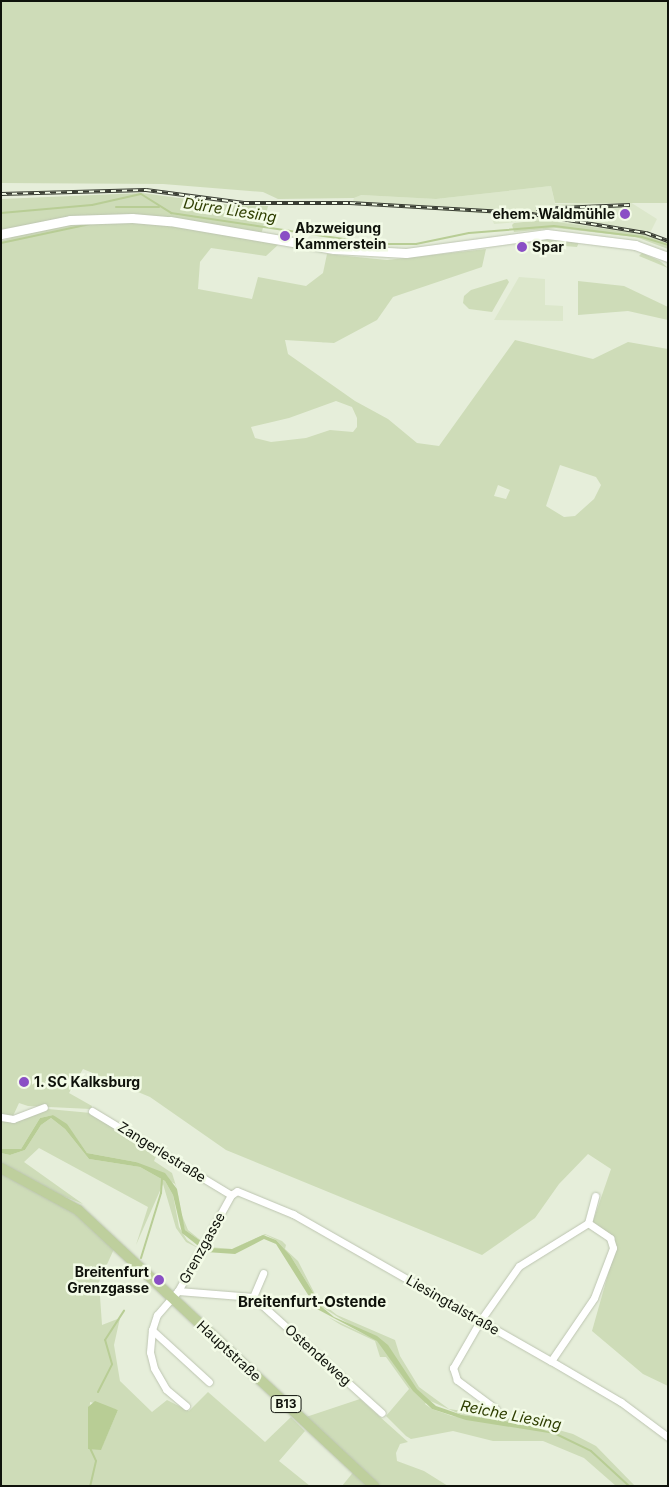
<!DOCTYPE html>
<html>
<head>
<meta charset="utf-8">
<style>
  body { margin:0 }
  #map { position:relative; width:669px; height:1487px; overflow:hidden; background:#e6eeda; font-family:Inter,sans-serif }
  div>[style] { position:absolute }
  [style*='--x'] { left:calc(var(--x)*1px); top:calc(var(--y)*1px); width:calc(var(--w)*1px); rotate:calc(var(--a)*1deg) }
  .built>* { inset:0; background:#dce7cb }
  .green>* { inset:0; background:#cedcb8 }
  .water>* { inset:0; background:#b8cd95 }
  .stream>* { height:2px; margin:-1px; padding:0 1px; transform-origin:1px; border-radius:1px; background:#b8cd95 }
  .roads { filter:drop-shadow(0 0 1px #bdc5b1) drop-shadow(0 0 1px #bdc5b1) }
  .street>* { height:7px; margin:-3.5px; padding:0 3.5px; transform-origin:3.5px; border-radius:3.5px; background:#fff }
  .secondary>* { height:9px; margin:-4.5px; padding:0 4.5px; transform-origin:4.5px; border-radius:4.5px; background:#fff }
  .primary>* { height:10px; margin:-5px; padding:0 5px; transform-origin:5px; border-radius:5px; background:#becf9d }
  .rail>* { height:4px; margin-top:-2px; transform-origin:0; background:repeating-linear-gradient(90deg,#f3fbe7 0 5.5px,#393d33 0 11px); box-sizing:border-box; border-block:1px solid #393d33 }
  .dots>* { width:14px; height:14px; translate:-50% -50%; box-sizing:border-box; border:2px solid #f3fbe7; border-radius:50% }
  span { translate:-50% -50%; white-space:nowrap; text-align:center; line-height:1.15; -webkit-text-stroke:5px #f3fbe7; paint-order:stroke }
  .shield-label span { padding:1px 4px; background:#f3fbe7; border:1px solid; border-radius:4px; -webkit-text-stroke-width:0 }
  .shield-label { font-size:12px; color:#0f120b; font-weight:700 }
  .poi-label { font-size:14px; color:#0f120b; font-weight:700 }
  .right { translate:-100% -50%; text-align:right }
  .left { translate:0 -50%; text-align:left }
  .street-label { font-size:14px; color:#0f120b }
  .water-label { font-size:15px; color:#2e3e00; font-style:italic }
  .neighbourhood-label { font-size:15px; color:#0f120b; font-weight:700 }
  .frame { position:absolute; inset:0; border:2px solid #0f120b; pointer-events:none }
</style>
</head>
<body>
<div id="map">
  <div class="built">
    <i style="clip-path:polygon(551px 186px,555px 204px,630px 202px,657px 219px,649px 235px,543px 220px,494px 224px,490px 214px,352px 204px,354px 198px,360px 195px,436px 199px)"></i>
    <i style="clip-path:polygon(519px 277px,545px 279px,545px 305px,563px 306px,563px 321px,494px 320px)"></i>
  </div>
  <div class="green">
    <i style="clip-path:polygon(1px 1px,668px 1px,668px 203px,555px 203px,551px 186px,436px 199px,361px 195px,354px 198px,278px 199px,263px 192px,163px 184px,1px 183px)"></i>
    <i style="clip-path:polygon(evenodd,142px 193px,231px 205px,268px 206px,260px 240px,279px 244px,266px 256px,211px 248px,200px 262px,198px 289px,252px 299px,258px 277px,306px 286px,323px 273px,327px 254px,387px 260px,486px 249px,482px 267px,393px 297px,377px 320px,334px 343px,285px 340px,288px 354px,355px 401px,388px 419px,417px 443px,439px 446px,515px 340px,593px 359px,628px 342px,668px 349px,668px 1386px,643px 1374px,592px 1331px,616px 1246px,613px 1238px,592px 1224px,611px 1169px,588px 1154px,559px 1184px,535px 1218px,482px 1255px,226px 1150px,150px 1097px,83px 1069px,69px 1093px,92px 1106px,91px 1109px,28px 1106px,19px 1103px,13px 1116px,1px 1114px,1px 241px,11px 238px,9px 228px,1px 230px,1px 199px,142px 193px,336px 401px,352px 407px,357px 418px,357px 427px,353px 432px,330px 430px,306px 438px,271px 442px,255px 438px,251px 427px,289px 418px,336px 401px,142px 193px,560px 465px,596px 477px,601px 485px,594px 499px,575px 516px,564px 517px,546px 506px,560px 465px,142px 193px,498px 485px,510px 490px,506px 499px,494px 496px,498px 485px)"></i>
    <i style="clip-path:polygon(543px 220px,649px 235px,668px 243px,668px 249px,636px 237px,556px 228px,514px 232px,512px 225px,514px 223px)"></i>
    <i style="clip-path:polygon(542px 238px,579px 242px,577px 247px,526px 243px)"></i>
    <i style="clip-path:polygon(642px 253px,660px 261px,668px 268px,639px 256px)"></i>
    <i style="clip-path:polygon(507px 279px,509px 282px,492px 312px,469px 309px,463px 303px,464px 296px,471px 290px)"></i>
    <i style="clip-path:polygon(578px 281px,624px 286px,668px 307px,668px 320px,628px 311px,578px 315px)"></i>
    <i style="clip-path:polygon(evenodd,48px 1109px,91px 1113px,157px 1154px,154px 1161px,172px 1173px,177px 1189px,181px 1213px,188px 1230px,209px 1247px,232px 1249px,265px 1234px,282px 1241px,286px 1245px,285px 1249px,298px 1261px,318px 1300px,337px 1315px,395px 1340px,400px 1356px,419px 1387px,449px 1409px,519px 1419px,573px 1434px,596px 1446px,635px 1486px,616px 1486px,584px 1458px,543px 1441px,493px 1441px,453px 1431px,411px 1439px,406px 1436px,386px 1416px,409px 1389px,386px 1357px,380px 1357px,375px 1341px,341px 1325px,328px 1317px,368px 1336px,322px 1307px,290px 1255px,276px 1240px,266px 1235px,232px 1249px,211px 1248px,185px 1230px,180px 1212px,177px 1189px,175px 1184px,136px 1162px,87px 1153px,75px 1136px,53px 1115px,40px 1118px,21px 1149px,1px 1149px,1px 1120px,11px 1123px,48px 1109px,428px 1400px,462px 1415px,556px 1432px,452px 1416px,432px 1409px,425px 1404px,428px 1400px)"></i>
    <i style="clip-path:polygon(evenodd,51px 1118px,65px 1129px,89px 1159px,140px 1167px,165px 1181px,173px 1195px,179px 1227px,187px 1240px,198px 1248px,186px 1242px,176px 1228px,163px 1184px,136px 1245px,148px 1207px,39px 1148px,24px 1162px,83px 1204px,63px 1196px,114px 1249px,99px 1282px,102px 1325px,120px 1318px,114px 1345px,120px 1381px,152px 1412px,167px 1400px,189px 1411px,208px 1392px,265px 1442px,291px 1417px,305px 1431px,279px 1461px,310px 1486px,1px 1486px,1px 1153px,10px 1155px,25px 1150px,41px 1125px,51px 1118px,90px 1402px,118px 1410px,101px 1449px,88px 1449px,90px 1402px)"></i>
    <i style="clip-path:polygon(360px 1399px,408px 1442px,400px 1444px,396px 1453px,397px 1461px,424px 1471px,448px 1486px,342px 1486px,355px 1470px,306px 1417px)"></i>
  </div>
  <div class="water">
    <i style="clip-path:polygon(53px 1115px,67px 1124px,87px 1153px,136px 1162px,165px 1173px,177px 1189px,185px 1230px,211px 1248px,232px 1249px,263px 1235px,276px 1240px,290px 1255px,322px 1307px,334px 1317px,377px 1336px,388px 1345px,417px 1389px,436px 1406px,462px 1415px,530px 1425px,555px 1434px,466px 1420px,432px 1409px,413px 1391px,377px 1341px,317px 1309px,276px 1244px,264px 1239px,235px 1254px,206px 1252px,182px 1233px,173px 1195px,165px 1181px,140px 1167px,89px 1159px,65px 1129px,51px 1118px,41px 1125px,25px 1150px,10px 1155px,1px 1153px,1px 1149px,21px 1149px,40px 1118px)"></i>
    <i style="clip-path:polygon(95px 1401px,118px 1410px,101px 1450px,88px 1449px,88px 1407px)"></i>
  </div>
  <div class="stream">
    <i style="--x:116;--y:207;--w:43;--a:0"></i>
    <i style="--x:1;--y:213;--w:91;--a:-5"></i>
    <i style="--x:92;--y:205;--w:50;--a:-12.7"></i>
    <i style="--x:141;--y:194;--w:36;--a:32"></i>
    <i style="--x:171;--y:213;--w:208;--a:8.6"></i>
    <i style="--x:377;--y:244;--w:39;--a:0"></i>
    <i style="--x:416;--y:244;--w:54;--a:-11.7"></i>
    <i style="--x:469;--y:233;--w:85;--a:-4.7"></i>
    <i style="--x:554;--y:226;--w:89;--a:7.1"></i>
    <i style="--x:642;--y:237;--w:27;--a:17"></i>
    <i style="--x:1;--y:243;--w:91;--a:-12.1"></i>
    <i style="--x:141;--y:1258;--w:68;--a:-72.9"></i>
    <i style="--x:161;--y:1193;--w:15;--a:-86"></i>
    <i style="--x:98;--y:1392;--w:31;--a:-63"></i>
    <i style="--x:112;--y:1364;--w:25;--a:-106"></i>
    <i style="--x:105;--y:1340;--w:35;--a:-57"></i>
    <i style="--x:554;--y:1433;--w:41;--a:25.9"></i>
    <i style="--x:591;--y:1451;--w:52;--a:42.6"></i>
    <i style="--x:90;--y:1448;--w:14;--a:65"></i>
    <i style="--x:96;--y:1461;--w:26;--a:103"></i>
  </div>
  <div class="roads">
    <div class="street">
      <i style="--x:92;--y:1111;--w:162;--a:31.1"></i>
      <i style="--x:1;--y:1117;--w:12;--a:9"></i>
      <i style="--x:13;--y:1119;--w:33;--a:-21"></i>
      <i style="--x:588;--y:1223;--w:28;--a:-75"></i>
      <i style="--x:178;--y:1291;--w:75;--a:4.6"></i>
      <i style="--x:253;--y:1297;--w:173;--a:42"></i>
      <i style="--x:253;--y:1297;--w:26;--a:-67"></i>
      <i style="--x:152;--y:1330;--w:77;--a:42.4"></i>
      <i style="--x:186;--y:1406;--w:26;--a:-140"></i>
      <i style="--x:166;--y:1389;--w:24;--a:-120"></i>
      <i style="--x:154;--y:1368;--w:16;--a:-104"></i>
      <i style="--x:150;--y:1352;--w:22;--a:-85"></i>
      <i style="--x:152;--y:1330;--w:16;--a:-72"></i>
      <i style="--x:157;--y:1315;--w:32;--a:-49"></i>
      <i style="--x:178;--y:1291;--w:110;--a:-61.1"></i>
      <i style="--x:231;--y:1195;--w:7;--a:-34"></i>
      <i style="--x:237;--y:1191;--w:61;--a:22.3"></i>
      <i style="--x:293;--y:1214;--w:297;--a:29.7"></i>
      <i style="--x:551;--y:1361;--w:81;--a:30.4"></i>
      <i style="--x:621;--y:1402;--w:59;--a:36.7"></i>
      <i style="--x:496;--y:1409;--w:49;--a:-143.4"></i>
      <i style="--x:457;--y:1380;--w:13;--a:-108"></i>
      <i style="--x:453;--y:1368;--w:54;--a:-60.1"></i>
      <i style="--x:480;--y:1321;--w:67;--a:-54.7"></i>
      <i style="--x:519;--y:1266;--w:81;--a:-31.9"></i>
      <i style="--x:588;--y:1223;--w:27;--a:34"></i>
      <i style="--x:610;--y:1238;--w:10;--a:73"></i>
      <i style="--x:613;--y:1248;--w:53;--a:110.8"></i>
      <i style="--x:594;--y:1298;--w:76;--a:124.3"></i>
    </div>
    <div class="secondary">
      <i style="--x:1;--y:234;--w:70;--a:-11.5"></i>
      <i style="--x:70;--y:220;--w:62;--a:-1.8"></i>
      <i style="--x:132;--y:218;--w:38;--a:5"></i>
      <i style="--x:170;--y:221;--w:166;--a:9.7"></i>
      <i style="--x:334;--y:249;--w:72;--a:3.2"></i>
      <i style="--x:406;--y:253;--w:142;--a:-7.7"></i>
      <i style="--x:547;--y:234;--w:89;--a:7.1"></i>
      <i style="--x:635;--y:245;--w:35;--a:20"></i>
    </div>
    <div class="primary">
      <i style="--x:1;--y:1168;--w:88;--a:28.6"></i>
      <i style="--x:78;--y:1210;--w:405;--a:43"></i>
    </div>
  </div>
  <div class="rail">
    <i style="--x:1;--y:194;--w:145;--a:-1.6"></i>
    <i style="--x:146;--y:190;--w:99;--a:7.6"></i>
    <i style="--x:244;--y:203;--w:106;--a:0"></i>
    <i style="--x:350;--y:203;--w:176;--a:3.3"></i>
    <i style="--x:526;--y:213;--w:122;--a:9.5"></i>
    <i style="--x:646;--y:233;--w:23;--a:20"></i>
    <i style="--x:536;--y:209;--w:94;--a:-2.4"></i>
  </div>
  <div class="dots">
    <i style="left:625px;top:214px;background:#8a4fc5"></i>
    <i style="left:285px;top:236px;background:#8a4fc5"></i>
    <i style="left:522px;top:247px;background:#8a4fc5"></i>
    <i style="left:24px;top:1082px;background:#8a4fc5"></i>
    <i style="left:159px;top:1280px;background:#8a4fc5"></i>
  </div>
  <div class="shield-label">
    <span style="left:286px;top:1404px">B13</span>
  </div>
  <div class="poi-label">
    <span class="right" style="left:615px;top:214px">ehem. Waldmühle</span>
    <span class="left" style="left:295px;top:236px">Abzweigung<br>Kammerstein</span>
    <span class="left" style="left:532px;top:247px">Spar</span>
    <span class="left" style="left:34px;top:1082px">1. SC Kalksburg</span>
    <span class="right" style="left:149px;top:1280px">Breitenfurt<br>Grenzgasse</span>
  </div>
  <div class="street-label">
    <span style="left:162px;top:1152px;rotate:32deg">Zangerlestraße</span>
    <span style="left:202px;top:1248px;rotate:-61deg">Grenzgasse</span>
    <span style="left:453px;top:1305px;rotate:30deg">Liesingtalstraße</span>
    <span style="left:229px;top:1351px;rotate:43deg">Hauptstraße</span>
    <span style="left:318px;top:1355px;rotate:42deg">Ostendeweg</span>
  </div>
  <div class="water-label">
    <span style="left:230px;top:210px;rotate:9deg">Dürre Liesing</span>
    <span style="left:511px;top:1415px;rotate:11deg">Reiche Liesing</span>
  </div>
  <div class="neighbourhood-label">
    <span style="left:312px;top:1302px">Breitenfurt-Ostende</span>
  </div>
  <div class="frame"></div>
</div>
</body>
</html>
